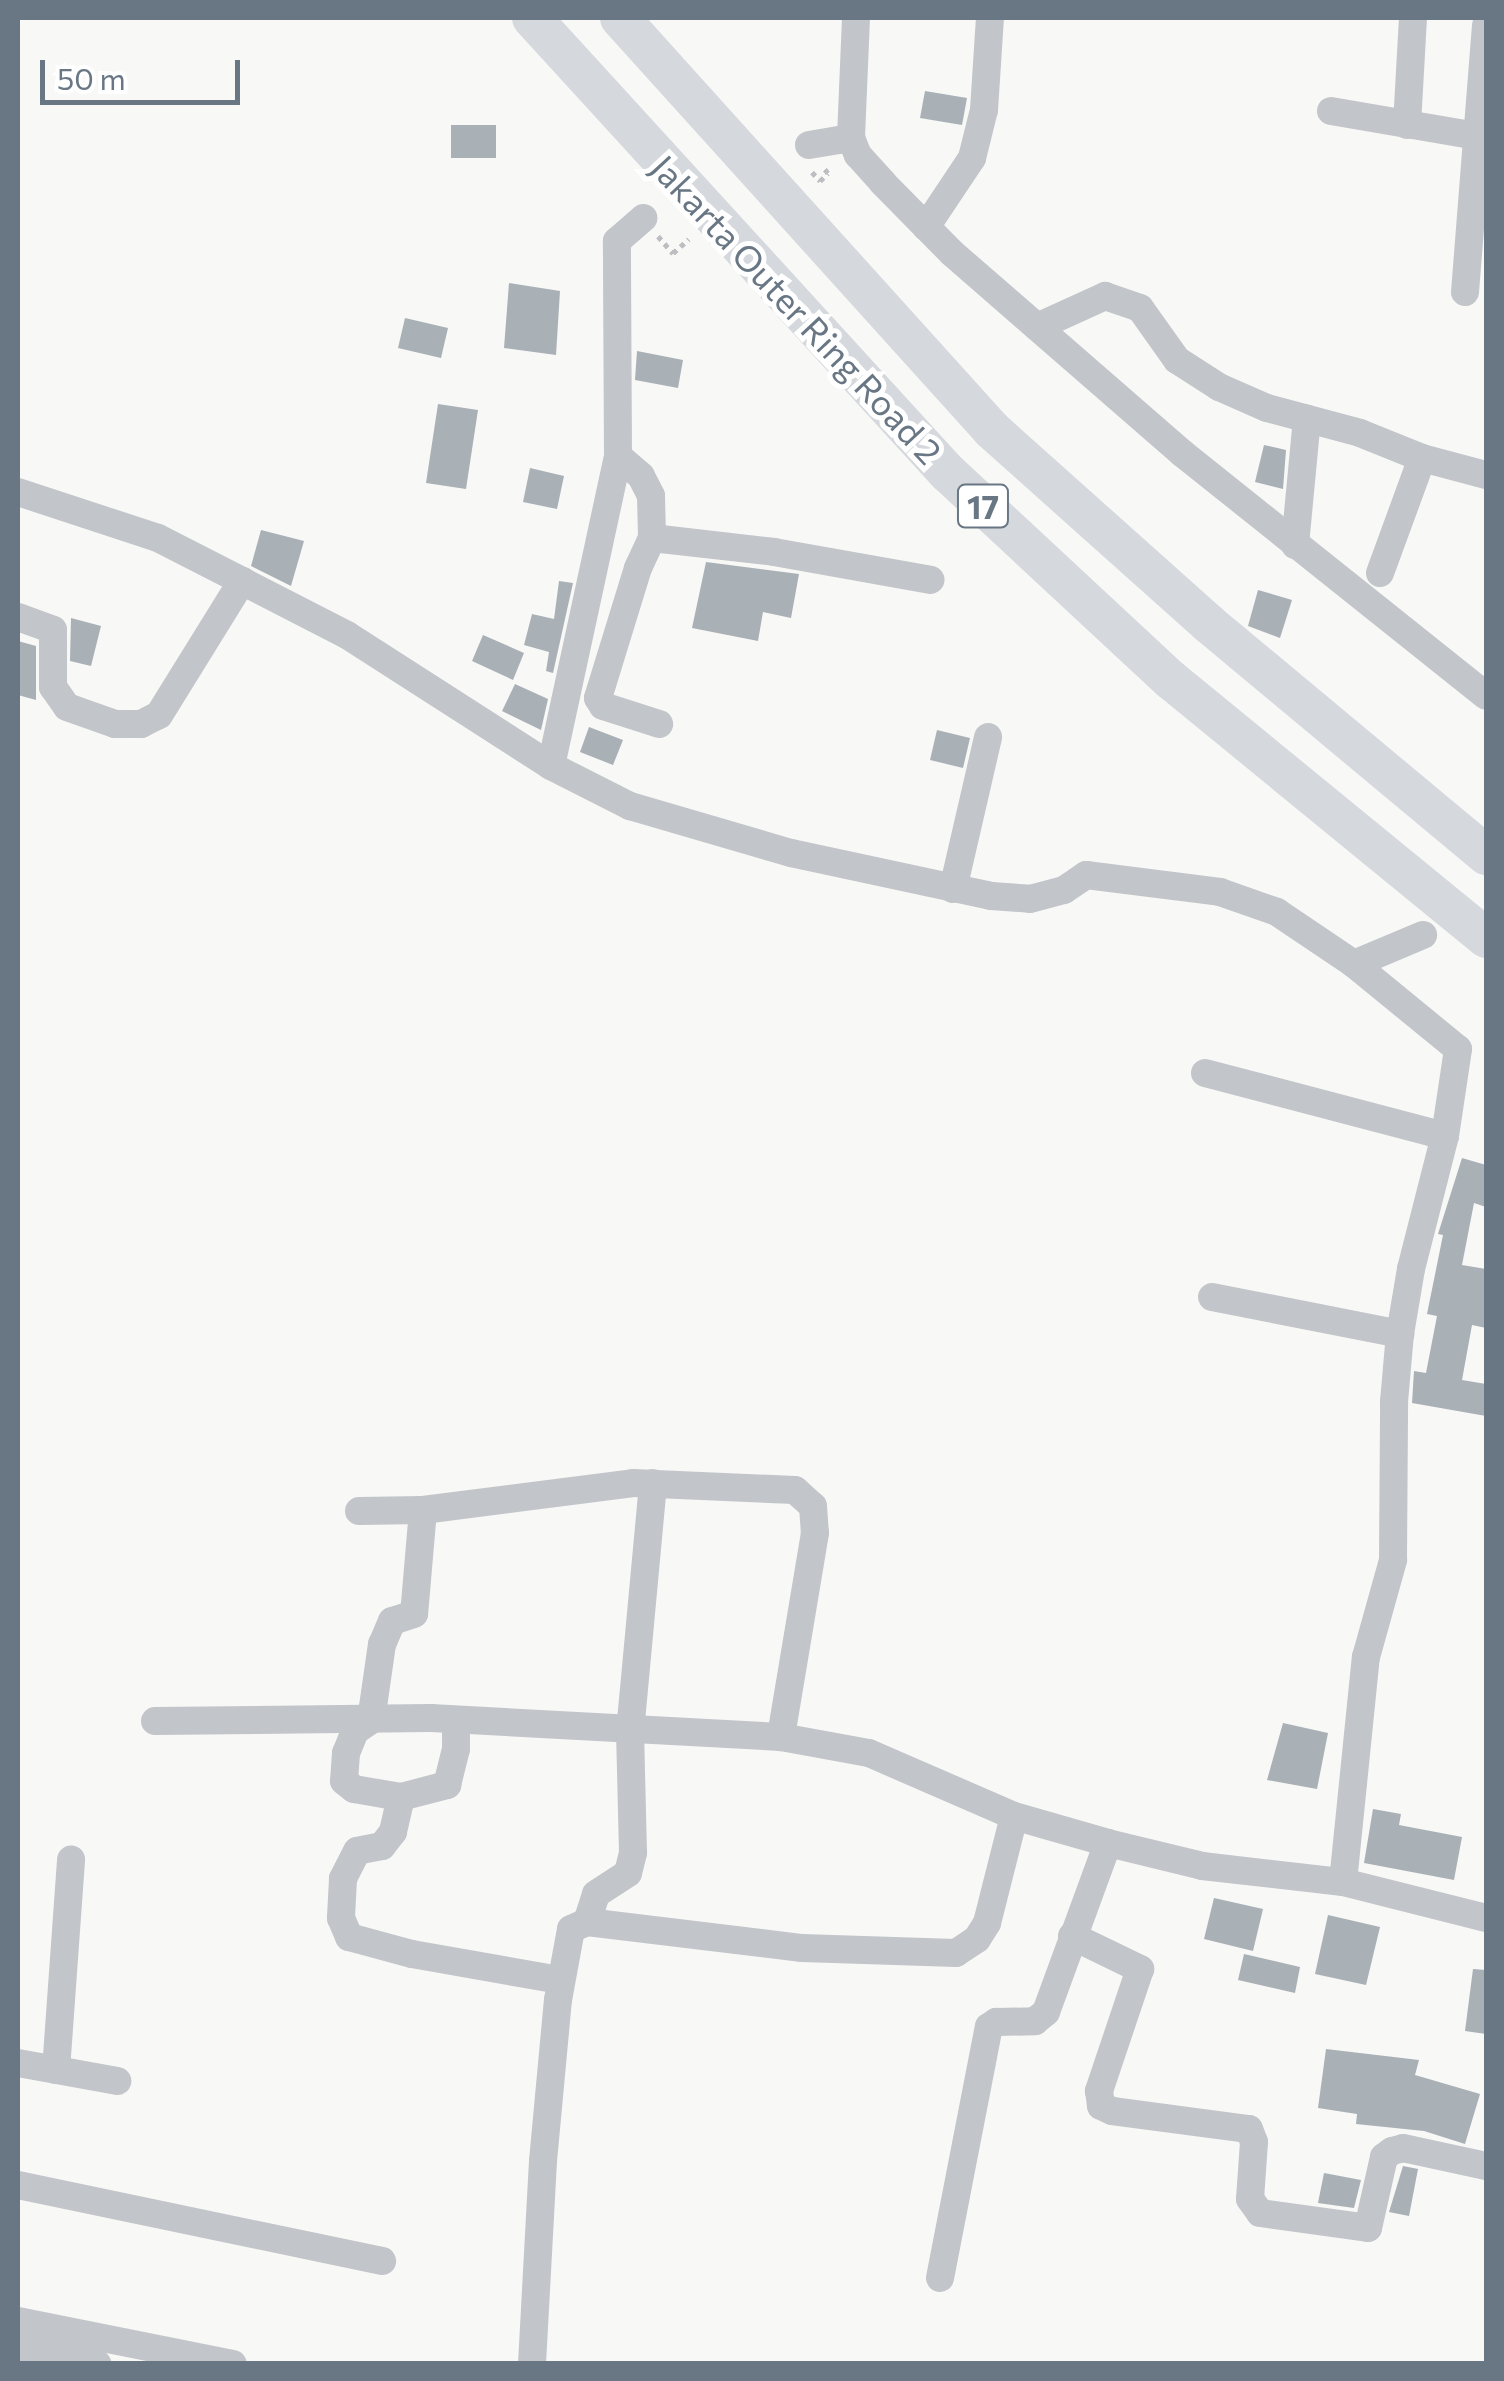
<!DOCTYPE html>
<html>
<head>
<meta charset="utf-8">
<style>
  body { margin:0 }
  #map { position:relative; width:1504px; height:2381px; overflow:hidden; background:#f8f8f6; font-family:Commissioner,sans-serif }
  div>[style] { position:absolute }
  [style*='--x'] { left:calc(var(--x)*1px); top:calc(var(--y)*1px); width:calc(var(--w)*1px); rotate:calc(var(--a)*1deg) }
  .building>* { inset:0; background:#a9b0b6 }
  .path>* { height:5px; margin-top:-2.5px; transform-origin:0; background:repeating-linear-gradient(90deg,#bcbec1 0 5px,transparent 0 10px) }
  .minor>* { height:28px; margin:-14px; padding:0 14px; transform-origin:14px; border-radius:14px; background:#c2c5c9 }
  .highway>* { height:40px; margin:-20px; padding:0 20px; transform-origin:20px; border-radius:20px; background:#d5d9dd }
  span { translate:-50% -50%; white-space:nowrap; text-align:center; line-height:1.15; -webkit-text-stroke:10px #fff; paint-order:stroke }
  .shield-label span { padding:2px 8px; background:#fff; border:2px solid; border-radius:8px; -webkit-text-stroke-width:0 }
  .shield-label { font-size:32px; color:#697785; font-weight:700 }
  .street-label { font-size:35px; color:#697785 }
  .frame { position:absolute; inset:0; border:20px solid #697785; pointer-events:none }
  .scale { position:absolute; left:40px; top:60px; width:200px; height:45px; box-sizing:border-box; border:5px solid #697785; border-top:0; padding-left:12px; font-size:30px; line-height:35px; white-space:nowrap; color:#697785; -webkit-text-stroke:8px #fff; paint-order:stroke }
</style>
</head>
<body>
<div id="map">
  <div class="building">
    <i style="clip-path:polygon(925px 91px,967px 98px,962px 125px,920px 118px)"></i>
    <i style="clip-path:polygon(451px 125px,496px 125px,496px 158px,451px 158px)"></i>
    <i style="clip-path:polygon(509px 283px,560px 291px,556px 355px,504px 348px)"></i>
    <i style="clip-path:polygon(405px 318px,448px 328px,441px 358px,398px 348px)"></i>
    <i style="clip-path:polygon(637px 351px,683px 360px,678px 388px,635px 380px)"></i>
    <i style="clip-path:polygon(438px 404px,478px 410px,466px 489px,426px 483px)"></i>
    <i style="clip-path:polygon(1264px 445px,1286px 450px,1283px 489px,1255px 482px)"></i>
    <i style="clip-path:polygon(530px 468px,564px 476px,557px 509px,523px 502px)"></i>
    <i style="clip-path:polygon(261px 530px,304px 541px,291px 586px,251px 566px)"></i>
    <i style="clip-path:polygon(706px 562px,799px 574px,791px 618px,763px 612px,758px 641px,692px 628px)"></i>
    <i style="clip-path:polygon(559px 581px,573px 583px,553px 673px,546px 671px,549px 652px,524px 645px,532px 614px,554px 619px)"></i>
    <i style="clip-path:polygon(1258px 590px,1292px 600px,1280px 638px,1248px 626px)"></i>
    <i style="clip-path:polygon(71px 618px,101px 626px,91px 666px,70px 661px)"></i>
    <i style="clip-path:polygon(483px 635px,524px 653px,513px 680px,472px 661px)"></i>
    <i style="clip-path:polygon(18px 641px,36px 646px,36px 700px,18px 695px)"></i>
    <i style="clip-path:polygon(515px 684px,548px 699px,541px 730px,502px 711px)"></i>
    <i style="clip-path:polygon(589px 727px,623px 740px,613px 765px,580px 752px)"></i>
    <i style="clip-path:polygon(937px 730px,970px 738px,963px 768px,930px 760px)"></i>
    <i style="clip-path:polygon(1462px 1158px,1486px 1165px,1486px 1207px,1474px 1203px,1462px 1265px,1486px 1269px,1486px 1328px,1472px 1325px,1462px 1380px,1486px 1384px,1486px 1416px,1412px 1403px,1414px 1371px,1426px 1373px,1437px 1316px,1427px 1314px,1443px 1235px,1438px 1234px)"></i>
    <i style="clip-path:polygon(1283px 1723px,1328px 1733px,1317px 1789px,1267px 1780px)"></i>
    <i style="clip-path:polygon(1373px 1809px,1401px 1814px,1399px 1825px,1462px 1837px,1454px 1880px,1364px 1863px)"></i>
    <i style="clip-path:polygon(1214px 1898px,1263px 1909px,1253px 1951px,1204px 1939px)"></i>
    <i style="clip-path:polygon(1328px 1915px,1380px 1927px,1366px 1985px,1315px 1974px)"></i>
    <i style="clip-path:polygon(1244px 1954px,1300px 1967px,1295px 1993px,1238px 1980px)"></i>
    <i style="clip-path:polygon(1473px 1969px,1486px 1970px,1486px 2034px,1465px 2031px)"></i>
    <i style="clip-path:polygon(1326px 2049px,1419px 2060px,1415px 2075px,1480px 2094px,1465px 2144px,1424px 2131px,1356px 2124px,1357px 2114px,1318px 2108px)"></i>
    <i style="clip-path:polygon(1403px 2166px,1418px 2169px,1409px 2216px,1389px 2212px)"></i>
    <i style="clip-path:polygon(1324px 2173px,1361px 2180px,1354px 2208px,1318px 2203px)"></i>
  </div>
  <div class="path">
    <i style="--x:812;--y:172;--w:12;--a:48"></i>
    <i style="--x:820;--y:181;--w:11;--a:-45"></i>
    <i style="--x:828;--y:173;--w:6;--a:-129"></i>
    <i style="--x:658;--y:236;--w:23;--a:49"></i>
    <i style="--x:673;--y:253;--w:21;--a:-41"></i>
  </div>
  <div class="minor">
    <i style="--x:856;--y:18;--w:120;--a:92.4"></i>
    <i style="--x:851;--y:138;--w:18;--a:68"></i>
    <i style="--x:858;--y:155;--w:38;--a:48"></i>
    <i style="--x:883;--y:183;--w:98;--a:45.4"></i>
    <i style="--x:952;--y:253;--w:305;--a:41"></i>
    <i style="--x:1182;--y:453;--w:389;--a:38.6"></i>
    <i style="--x:1331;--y:111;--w:148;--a:9.7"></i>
    <i style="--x:1407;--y:125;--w:107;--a:-86.8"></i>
    <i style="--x:809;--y:145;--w:43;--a:-9.5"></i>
    <i style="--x:926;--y:227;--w:83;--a:-56.3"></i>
    <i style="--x:972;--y:158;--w:49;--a:-76"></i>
    <i style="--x:984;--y:110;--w:92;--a:-86.3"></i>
    <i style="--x:1465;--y:292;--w:267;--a:-85.5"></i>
    <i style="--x:1037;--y:327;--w:75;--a:-24.5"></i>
    <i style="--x:1105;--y:296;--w:37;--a:19"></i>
    <i style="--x:1140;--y:308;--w:64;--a:54.6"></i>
    <i style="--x:1177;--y:360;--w:50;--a:32.7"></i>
    <i style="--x:1219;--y:387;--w:52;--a:23.6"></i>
    <i style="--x:1267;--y:408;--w:96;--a:15"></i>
    <i style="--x:1360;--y:433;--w:67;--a:22"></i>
    <i style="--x:1422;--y:458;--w:66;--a:14.9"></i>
    <i style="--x:618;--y:456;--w:30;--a:41"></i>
    <i style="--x:641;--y:476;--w:22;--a:63"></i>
    <i style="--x:651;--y:496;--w:42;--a:88.6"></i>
    <i style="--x:652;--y:538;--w:33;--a:115"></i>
    <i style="--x:638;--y:568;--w:136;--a:107.1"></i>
    <i style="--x:598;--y:698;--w:9;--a:58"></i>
    <i style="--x:603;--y:706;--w:59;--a:17.8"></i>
    <i style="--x:18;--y:492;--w:147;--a:18.2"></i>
    <i style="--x:158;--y:538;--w:94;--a:27.1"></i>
    <i style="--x:242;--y:581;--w:118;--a:27.2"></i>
    <i style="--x:347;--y:635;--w:242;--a:32.7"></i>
    <i style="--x:551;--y:766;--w:89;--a:26.9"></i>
    <i style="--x:630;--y:806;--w:168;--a:16.3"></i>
    <i style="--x:791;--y:853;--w:205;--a:12.1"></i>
    <i style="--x:991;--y:896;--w:39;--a:4"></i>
    <i style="--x:1030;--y:899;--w:35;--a:-15"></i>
    <i style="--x:1064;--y:890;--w:27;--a:-34"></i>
    <i style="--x:1086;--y:875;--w:135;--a:7.2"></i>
    <i style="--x:1220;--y:892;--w:60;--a:19.3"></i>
    <i style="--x:1277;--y:912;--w:93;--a:34"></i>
    <i style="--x:1354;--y:964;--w:75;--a:-22.8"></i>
    <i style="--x:652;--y:538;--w:123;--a:6.5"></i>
    <i style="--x:774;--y:552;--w:159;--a:10.1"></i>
    <i style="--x:1295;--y:545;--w:127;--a:-84.6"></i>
    <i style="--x:1380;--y:573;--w:122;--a:-69.9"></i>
    <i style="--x:18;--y:617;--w:37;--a:20"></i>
    <i style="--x:53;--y:630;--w:57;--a:90"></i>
    <i style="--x:53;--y:687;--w:24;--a:55"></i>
    <i style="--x:67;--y:707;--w:51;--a:19.5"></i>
    <i style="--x:115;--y:724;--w:26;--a:0"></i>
    <i style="--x:141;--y:724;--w:20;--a:-27"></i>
    <i style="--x:159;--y:715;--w:158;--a:-58.2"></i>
    <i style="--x:551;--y:766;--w:317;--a:-77.8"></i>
    <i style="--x:618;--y:456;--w:215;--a:-90.3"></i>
    <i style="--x:617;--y:241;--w:35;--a:-41"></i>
    <i style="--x:953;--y:889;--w:156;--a:-77"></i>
    <i style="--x:1205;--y:1073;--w:248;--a:14.7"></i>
    <i style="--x:1212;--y:1297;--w:192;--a:11.1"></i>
    <i style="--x:423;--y:1510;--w:104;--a:94.9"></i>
    <i style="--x:414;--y:1614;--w:23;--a:162"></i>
    <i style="--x:392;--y:1621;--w:25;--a:113"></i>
    <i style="--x:382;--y:1644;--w:77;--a:98.2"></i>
    <i style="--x:371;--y:1720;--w:19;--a:145"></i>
    <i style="--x:355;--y:1731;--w:24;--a:112"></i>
    <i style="--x:346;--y:1753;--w:28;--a:94"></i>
    <i style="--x:344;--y:1781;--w:13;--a:39"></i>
    <i style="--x:354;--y:1789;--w:48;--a:9.7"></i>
    <i style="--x:401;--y:1797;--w:36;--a:103"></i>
    <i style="--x:393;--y:1832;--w:18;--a:128"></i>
    <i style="--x:382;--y:1846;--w:25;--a:169"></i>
    <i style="--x:357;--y:1851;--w:31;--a:117"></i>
    <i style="--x:343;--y:1879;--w:39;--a:93"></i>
    <i style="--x:341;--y:1918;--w:21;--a:67"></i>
    <i style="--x:349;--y:1937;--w:65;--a:15.1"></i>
    <i style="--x:412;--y:1954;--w:150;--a:10"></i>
    <i style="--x:359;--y:1511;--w:64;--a:-0.9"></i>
    <i style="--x:423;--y:1510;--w:212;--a:-7.3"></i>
    <i style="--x:633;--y:1483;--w:162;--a:2.5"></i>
    <i style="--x:795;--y:1490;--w:24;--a:42"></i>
    <i style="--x:813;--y:1506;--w:27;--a:86"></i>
    <i style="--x:815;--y:1533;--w:207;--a:99.5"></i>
    <i style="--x:155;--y:1721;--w:276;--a:-0.6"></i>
    <i style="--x:431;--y:1718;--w:351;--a:3.1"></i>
    <i style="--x:781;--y:1737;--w:89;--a:10.3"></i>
    <i style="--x:869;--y:1753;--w:158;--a:23.5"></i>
    <i style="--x:1014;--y:1816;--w:98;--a:16"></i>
    <i style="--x:1108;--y:1843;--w:97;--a:13.7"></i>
    <i style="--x:1202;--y:1866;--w:142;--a:6.5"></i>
    <i style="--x:1343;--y:1882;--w:147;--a:14.1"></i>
    <i style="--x:401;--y:1797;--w:48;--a:-14.6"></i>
    <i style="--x:447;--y:1785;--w:37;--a:-76"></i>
    <i style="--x:456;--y:1749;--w:29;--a:-90"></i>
    <i style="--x:1343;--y:1882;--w:226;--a:-84.2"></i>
    <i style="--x:1366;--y:1657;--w:101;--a:-74.4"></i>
    <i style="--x:1393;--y:1560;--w:158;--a:-89.6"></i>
    <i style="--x:1394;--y:1402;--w:68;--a:-85"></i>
    <i style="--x:1400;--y:1334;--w:66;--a:-80.4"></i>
    <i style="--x:1411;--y:1269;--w:137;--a:-75.7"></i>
    <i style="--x:1445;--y:1136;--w:88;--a:-81.5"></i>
    <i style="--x:1458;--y:1049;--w:134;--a:-140.7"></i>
    <i style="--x:587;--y:1922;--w:29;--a:-72"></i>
    <i style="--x:596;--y:1894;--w:38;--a:-33"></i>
    <i style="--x:628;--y:1873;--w:21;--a:-76"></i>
    <i style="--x:633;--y:1853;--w:121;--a:-91.4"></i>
    <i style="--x:630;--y:1732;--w:250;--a:-84.7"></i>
    <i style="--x:1072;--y:1936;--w:76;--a:25.9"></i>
    <i style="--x:1140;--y:1969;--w:129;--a:108.6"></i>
    <i style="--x:1099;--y:2091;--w:15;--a:82"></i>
    <i style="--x:1101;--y:2106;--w:12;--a:24"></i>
    <i style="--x:1112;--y:2111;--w:138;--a:7.5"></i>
    <i style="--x:1249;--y:2129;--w:14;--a:69"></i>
    <i style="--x:1254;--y:2142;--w:57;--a:94"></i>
    <i style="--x:1250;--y:2199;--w:17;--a:54"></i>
    <i style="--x:1260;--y:2213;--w:109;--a:7.9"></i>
    <i style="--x:1368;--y:2228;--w:73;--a:-77.3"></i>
    <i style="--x:1384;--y:2157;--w:10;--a:-37"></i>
    <i style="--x:1392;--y:2151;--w:11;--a:-15"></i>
    <i style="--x:1403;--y:2148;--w:85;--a:12.2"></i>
    <i style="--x:18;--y:2063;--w:101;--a:10.3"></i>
    <i style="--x:56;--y:2070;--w:211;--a:-85.9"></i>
    <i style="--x:18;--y:2185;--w:372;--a:11.8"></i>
    <i style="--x:940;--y:2278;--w:256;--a:-79"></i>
    <i style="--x:989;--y:2027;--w:9;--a:-36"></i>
    <i style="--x:996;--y:2022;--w:39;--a:-1"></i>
    <i style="--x:1035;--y:2021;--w:14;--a:-39"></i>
    <i style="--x:1046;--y:2012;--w:180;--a:-69.9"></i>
    <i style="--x:18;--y:2321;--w:219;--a:11.3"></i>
    <i style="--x:18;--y:2348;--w:81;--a:11.4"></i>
    <i style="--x:532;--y:2364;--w:203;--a:-86.9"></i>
    <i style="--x:543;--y:2161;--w:162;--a:-84.7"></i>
    <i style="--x:558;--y:2000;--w:72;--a:-79.6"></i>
    <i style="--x:571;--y:1929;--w:17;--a:-24"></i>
    <i style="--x:587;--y:1922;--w:217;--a:6.9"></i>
    <i style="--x:802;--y:1948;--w:154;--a:1.9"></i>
    <i style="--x:956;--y:1953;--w:25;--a:-34"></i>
    <i style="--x:977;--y:1939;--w:19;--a:-58"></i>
    <i style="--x:987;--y:1923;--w:110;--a:-75.8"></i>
  </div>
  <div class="highway">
    <i style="--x:532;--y:18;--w:615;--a:47.57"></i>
    <i style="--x:947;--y:472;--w:306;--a:42.9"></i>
    <i style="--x:1171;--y:680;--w:407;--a:39.3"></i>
    <i style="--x:620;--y:18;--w:555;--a:47.92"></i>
    <i style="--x:992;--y:430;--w:291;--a:41.8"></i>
    <i style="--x:1209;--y:624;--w:361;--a:39.8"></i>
  </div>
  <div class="shield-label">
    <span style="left:983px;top:506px">17</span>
  </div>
  <div class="street-label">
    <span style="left:797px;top:309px;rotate:47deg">Jakarta Outer Ring Road 2</span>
  </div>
  <div class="frame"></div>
  <div class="scale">50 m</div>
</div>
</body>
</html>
